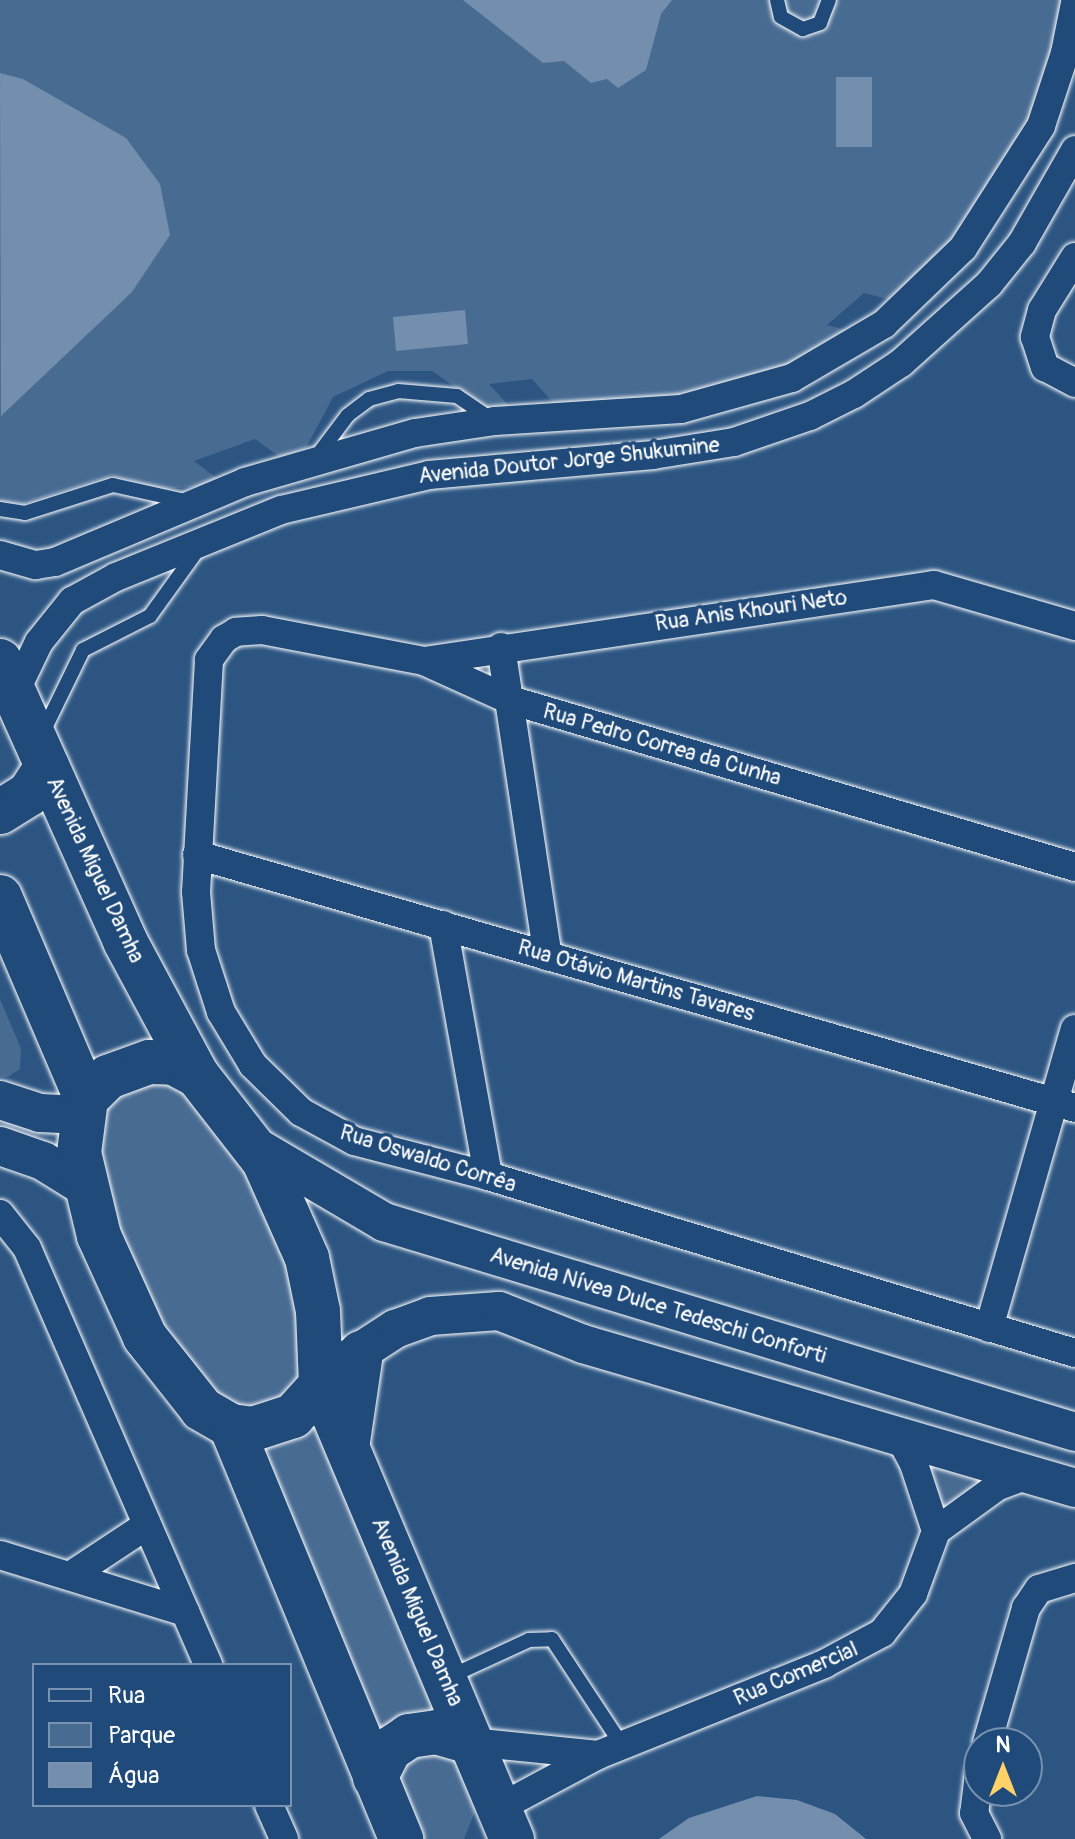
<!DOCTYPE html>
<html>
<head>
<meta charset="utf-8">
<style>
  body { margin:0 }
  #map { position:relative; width:1075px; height:1839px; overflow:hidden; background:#2c5582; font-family:Pangolin,sans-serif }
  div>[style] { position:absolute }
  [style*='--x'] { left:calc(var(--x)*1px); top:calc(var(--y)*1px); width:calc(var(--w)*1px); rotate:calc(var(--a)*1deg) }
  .green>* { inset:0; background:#486b92 }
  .water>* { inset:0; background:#748fad }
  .roads { filter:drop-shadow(0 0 2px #fff) drop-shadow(0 0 2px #fff) }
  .lane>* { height:14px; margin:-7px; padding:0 7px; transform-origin:7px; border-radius:7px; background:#1f4a7a }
  .street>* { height:28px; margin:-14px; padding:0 14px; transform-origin:14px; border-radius:14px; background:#1f4a7a }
  .secondary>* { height:38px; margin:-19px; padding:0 19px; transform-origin:19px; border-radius:19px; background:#1f4a7a }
  .primary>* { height:44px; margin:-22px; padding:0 22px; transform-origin:22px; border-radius:22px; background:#1f4a7a }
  span { translate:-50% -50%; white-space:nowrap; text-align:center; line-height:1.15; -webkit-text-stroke:7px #1f4a7a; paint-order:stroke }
  .street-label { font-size:22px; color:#fff }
  .legend { position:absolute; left:32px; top:1663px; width:260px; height:144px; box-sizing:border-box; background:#1f4a7a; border:2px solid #7992af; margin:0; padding:10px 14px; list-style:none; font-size:24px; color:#fff }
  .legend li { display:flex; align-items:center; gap:16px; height:40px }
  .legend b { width:40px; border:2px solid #7992af }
  .north { position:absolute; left:963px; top:1727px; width:80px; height:80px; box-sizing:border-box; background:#1f4a7a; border:2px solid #7992af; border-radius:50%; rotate:0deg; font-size:22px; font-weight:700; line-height:32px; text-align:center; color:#fff }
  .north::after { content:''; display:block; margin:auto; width:28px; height:36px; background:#ffd166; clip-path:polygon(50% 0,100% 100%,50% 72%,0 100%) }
</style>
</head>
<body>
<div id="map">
  <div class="green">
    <i style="clip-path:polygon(0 0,1064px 0,1034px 108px,1016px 149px,963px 231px,895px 301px,864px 293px,827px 325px,853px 332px,787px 367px,682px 398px,556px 406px,532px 379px,489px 384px,511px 408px,489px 411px,432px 371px,388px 371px,333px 397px,306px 448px,280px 457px,255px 439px,194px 461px,218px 479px,195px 487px,163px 489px,112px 475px,22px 504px,0 502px)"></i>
    <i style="clip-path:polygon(0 999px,21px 1048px,20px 1069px,8px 1077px,0 1077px)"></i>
    <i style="clip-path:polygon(169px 1077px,232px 1137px,293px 1261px,304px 1377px,265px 1412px,215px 1400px,134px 1283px,98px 1153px,99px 1120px,119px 1089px)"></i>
    <i style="clip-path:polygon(320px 1427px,447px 1722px,384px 1749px,254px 1452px)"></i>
    <i style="clip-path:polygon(922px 1451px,1000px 1474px,941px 1519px)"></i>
    <i style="clip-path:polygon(435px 1745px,460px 1764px,476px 1809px,464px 1839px,420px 1839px,395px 1788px,411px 1747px)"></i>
  </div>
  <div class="water">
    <i style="clip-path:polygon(463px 0,672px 0,661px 14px,646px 70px,618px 88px,607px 79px,591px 83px,564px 61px,543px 63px)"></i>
    <i style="clip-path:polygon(0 73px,23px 79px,126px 138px,160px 184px,170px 235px,132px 292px,1px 416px)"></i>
    <i style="clip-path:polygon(836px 77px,872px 77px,872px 147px,836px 147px)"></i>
    <i style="clip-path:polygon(465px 310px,468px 344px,396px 351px,393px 317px)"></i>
    <i style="clip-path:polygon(757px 1796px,797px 1800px,835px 1814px,866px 1839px,659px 1839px,689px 1818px)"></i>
  </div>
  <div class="roads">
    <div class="lane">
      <i style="--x:777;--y:0;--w:17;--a:77"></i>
      <i style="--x:781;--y:17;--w:25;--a:29"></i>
      <i style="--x:803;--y:29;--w:18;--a:-19"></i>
      <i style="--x:820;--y:23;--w:25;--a:-69"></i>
      <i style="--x:314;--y:460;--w:56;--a:-52.9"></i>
      <i style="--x:348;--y:415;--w:26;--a:-37"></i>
      <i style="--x:369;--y:399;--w:30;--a:-15"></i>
      <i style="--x:398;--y:391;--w:59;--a:4.8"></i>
      <i style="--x:457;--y:396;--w:41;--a:34.1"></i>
      <i style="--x:0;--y:509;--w:25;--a:9"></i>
      <i style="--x:25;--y:513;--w:92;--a:-17.7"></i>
      <i style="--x:113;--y:485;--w:74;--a:12.5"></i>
      <i style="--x:43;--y:732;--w:91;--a:-64"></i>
      <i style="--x:83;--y:650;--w:75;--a:-26.9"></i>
      <i style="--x:150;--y:616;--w:84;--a:-54.2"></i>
      <i style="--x:449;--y:1677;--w:88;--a:-24.8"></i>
      <i style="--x:529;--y:1640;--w:23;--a:-2"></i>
      <i style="--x:552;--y:1639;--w:127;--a:56.6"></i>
    </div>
    <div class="street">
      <i style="--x:1075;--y:257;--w:62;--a:121.9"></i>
      <i style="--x:1042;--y:310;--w:28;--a:105"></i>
      <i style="--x:1035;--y:337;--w:32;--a:72"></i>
      <i style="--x:1045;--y:367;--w:34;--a:28"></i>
      <i style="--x:0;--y:555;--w:37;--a:16"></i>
      <i style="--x:36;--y:565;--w:19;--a:-9"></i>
      <i style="--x:55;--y:562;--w:206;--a:-22.8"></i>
      <i style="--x:245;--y:482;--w:177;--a:-16.1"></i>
      <i style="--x:415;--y:433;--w:81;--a:-8.5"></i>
      <i style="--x:495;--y:421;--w:186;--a:-3.7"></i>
      <i style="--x:681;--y:409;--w:115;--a:-15.6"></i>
      <i style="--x:792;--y:378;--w:107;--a:-30.4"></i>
      <i style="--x:884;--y:324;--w:110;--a:-43.9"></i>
      <i style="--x:963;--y:248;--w:145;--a:-57.4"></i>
      <i style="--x:1041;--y:126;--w:77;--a:-71.8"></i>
      <i style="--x:1065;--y:53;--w:51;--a:-78.7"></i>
      <i style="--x:501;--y:647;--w:313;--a:81.4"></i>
      <i style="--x:424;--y:661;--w:516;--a:-8.48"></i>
      <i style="--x:934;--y:585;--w:147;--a:16.2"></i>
      <i style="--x:15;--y:692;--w:55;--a:-64.4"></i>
      <i style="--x:39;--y:642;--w:53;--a:-51.2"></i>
      <i style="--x:72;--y:601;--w:50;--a:-28.6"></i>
      <i style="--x:116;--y:577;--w:178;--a:-22.1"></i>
      <i style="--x:281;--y:510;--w:152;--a:-13.3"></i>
      <i style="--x:429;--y:475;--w:225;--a:-5.1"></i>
      <i style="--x:653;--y:455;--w:82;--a:-9.1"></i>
      <i style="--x:734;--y:442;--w:80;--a:-18.9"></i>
      <i style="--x:810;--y:416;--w:49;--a:-26.6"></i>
      <i style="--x:854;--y:394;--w:56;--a:-33.4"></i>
      <i style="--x:901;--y:363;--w:118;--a:-41.9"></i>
      <i style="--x:989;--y:284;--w:53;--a:-51.2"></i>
      <i style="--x:1022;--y:243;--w:107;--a:-60.3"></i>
      <i style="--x:197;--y:855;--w:914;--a:16.07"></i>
      <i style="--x:1075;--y:867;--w:589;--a:-163.53"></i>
      <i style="--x:510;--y:700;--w:94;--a:-155.6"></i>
      <i style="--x:424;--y:661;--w:165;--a:-169.2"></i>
      <i style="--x:262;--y:630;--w:26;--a:176"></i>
      <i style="--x:236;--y:632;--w:14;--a:150"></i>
      <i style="--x:224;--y:639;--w:26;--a:126"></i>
      <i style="--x:209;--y:660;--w:232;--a:93.2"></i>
      <i style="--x:196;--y:892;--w:58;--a:85.1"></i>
      <i style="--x:201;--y:950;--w:65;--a:72.1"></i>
      <i style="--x:221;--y:1012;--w:62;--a:58.9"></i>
      <i style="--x:253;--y:1065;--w:67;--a:44.4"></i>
      <i style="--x:301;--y:1112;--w:60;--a:28.7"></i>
      <i style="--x:354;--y:1141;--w:138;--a:14.6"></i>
      <i style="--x:488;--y:1176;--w:613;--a:16.78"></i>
      <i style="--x:443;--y:925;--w:255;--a:79.8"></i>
      <i style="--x:0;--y:1214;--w:43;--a:51.5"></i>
      <i style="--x:27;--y:1248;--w:455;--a:66.5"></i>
      <i style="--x:989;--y:1328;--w:311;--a:-74"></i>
      <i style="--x:936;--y:1531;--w:77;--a:-36"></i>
      <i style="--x:998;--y:1486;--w:33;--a:-20"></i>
      <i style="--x:0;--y:1555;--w:194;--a:17.1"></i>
      <i style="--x:70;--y:1576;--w:92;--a:-33.5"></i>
      <i style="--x:471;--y:1742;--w:128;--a:5.8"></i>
      <i style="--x:987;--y:1743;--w:141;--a:-73.9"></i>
      <i style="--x:1026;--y:1608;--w:23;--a:-56"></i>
      <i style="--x:1039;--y:1589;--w:38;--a:-17"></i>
      <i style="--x:979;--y:1774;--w:39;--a:97"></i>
      <i style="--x:974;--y:1813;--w:29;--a:63"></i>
      <i style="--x:269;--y:1805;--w:37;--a:66"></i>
      <i style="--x:499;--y:1808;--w:112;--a:-28.2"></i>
      <i style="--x:598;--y:1755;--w:244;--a:-21.9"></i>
      <i style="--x:824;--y:1664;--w:66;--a:-28.1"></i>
      <i style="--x:882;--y:1633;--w:50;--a:-51.5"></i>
      <i style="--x:913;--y:1594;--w:67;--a:-69.9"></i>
      <i style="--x:936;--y:1531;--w:71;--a:-108.2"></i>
      <i style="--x:914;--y:1464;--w:21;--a:-118"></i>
      <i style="--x:904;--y:1445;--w:16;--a:-145"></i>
    </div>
    <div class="secondary">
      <i style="--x:0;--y:1100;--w:42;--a:18"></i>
      <i style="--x:40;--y:1113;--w:42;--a:2.7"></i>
      <i style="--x:0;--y:1146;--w:46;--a:19.2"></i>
      <i style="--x:43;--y:1161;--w:49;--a:31.8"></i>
      <i style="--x:255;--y:1146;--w:150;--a:30.5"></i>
      <i style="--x:384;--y:1222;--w:722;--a:16.9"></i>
      <i style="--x:335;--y:1368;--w:72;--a:-33"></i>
      <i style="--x:395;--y:1329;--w:37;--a:-20"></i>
      <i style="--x:430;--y:1316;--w:69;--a:-4.1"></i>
      <i style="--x:499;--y:1311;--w:90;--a:21.4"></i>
      <i style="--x:583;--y:1344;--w:513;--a:16.31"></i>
    </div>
    <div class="primary">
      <i style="--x:0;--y:661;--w:307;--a:65.9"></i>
      <i style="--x:125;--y:941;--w:152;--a:61.8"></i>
      <i style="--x:0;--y:812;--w:34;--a:-32"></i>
      <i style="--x:29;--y:794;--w:33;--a:-57"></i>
      <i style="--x:0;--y:897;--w:220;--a:66.9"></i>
      <i style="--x:321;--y:1385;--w:42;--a:132.1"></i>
      <i style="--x:293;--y:1416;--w:42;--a:162"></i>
      <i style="--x:253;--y:1429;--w:22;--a:-172"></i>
      <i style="--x:231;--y:1426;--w:34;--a:-150"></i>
      <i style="--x:202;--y:1409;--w:92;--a:-128.4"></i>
      <i style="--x:145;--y:1337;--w:111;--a:-114.5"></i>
      <i style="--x:99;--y:1236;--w:85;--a:-103.5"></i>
      <i style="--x:79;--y:1153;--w:54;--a:-82.6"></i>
      <i style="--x:86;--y:1099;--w:31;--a:-45"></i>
      <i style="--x:108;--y:1077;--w:44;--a:-20.1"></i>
      <i style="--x:149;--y:1062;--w:25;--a:2"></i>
      <i style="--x:174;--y:1063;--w:26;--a:28"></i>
      <i style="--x:197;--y:1075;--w:109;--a:52.1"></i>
      <i style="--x:264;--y:1161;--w:106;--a:66.1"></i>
      <i style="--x:307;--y:1258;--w:54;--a:78.3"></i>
      <i style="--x:318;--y:1311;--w:74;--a:87.7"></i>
      <i style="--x:321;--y:1385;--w:493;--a:67.2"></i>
      <i style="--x:231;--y:1426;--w:447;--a:67.6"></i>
      <i style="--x:348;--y:1441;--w:89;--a:-81.6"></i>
      <i style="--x:375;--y:1778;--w:33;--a:-63"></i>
      <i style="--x:390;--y:1749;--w:23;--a:-34"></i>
      <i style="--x:409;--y:1736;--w:27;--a:-8"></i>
      <i style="--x:436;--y:1732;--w:36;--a:16"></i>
    </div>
  </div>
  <div class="street-label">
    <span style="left:569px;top:461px;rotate:-6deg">Avenida Doutor Jorge Shukumine</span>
    <span style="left:751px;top:611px;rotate:-8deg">Rua Anis Khouri Neto</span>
    <span style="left:662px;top:745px;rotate:16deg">Rua Pedro Correa da Cunha</span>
    <span style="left:95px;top:870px;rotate:65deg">Avenida Miguel Damha</span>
    <span style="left:636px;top:981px;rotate:16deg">Rua Otávio Martins Tavares</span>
    <span style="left:428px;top:1159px;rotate:17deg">Rua Oswaldo Corrêa</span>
    <span style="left:658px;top:1306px;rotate:17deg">Avenida Nívea Dulce Tedeschi Conforti</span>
    <span style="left:417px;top:1612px;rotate:67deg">Avenida Miguel Damha</span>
    <span style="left:796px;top:1674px;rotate:-23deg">Rua Comercial</span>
  </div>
  <ul class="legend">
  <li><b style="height:10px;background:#1f4a7a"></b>Rua</li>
  <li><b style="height:22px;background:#486b92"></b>Parque</li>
  <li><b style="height:22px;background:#748fad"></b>Água</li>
  </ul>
  <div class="north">N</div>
</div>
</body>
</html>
